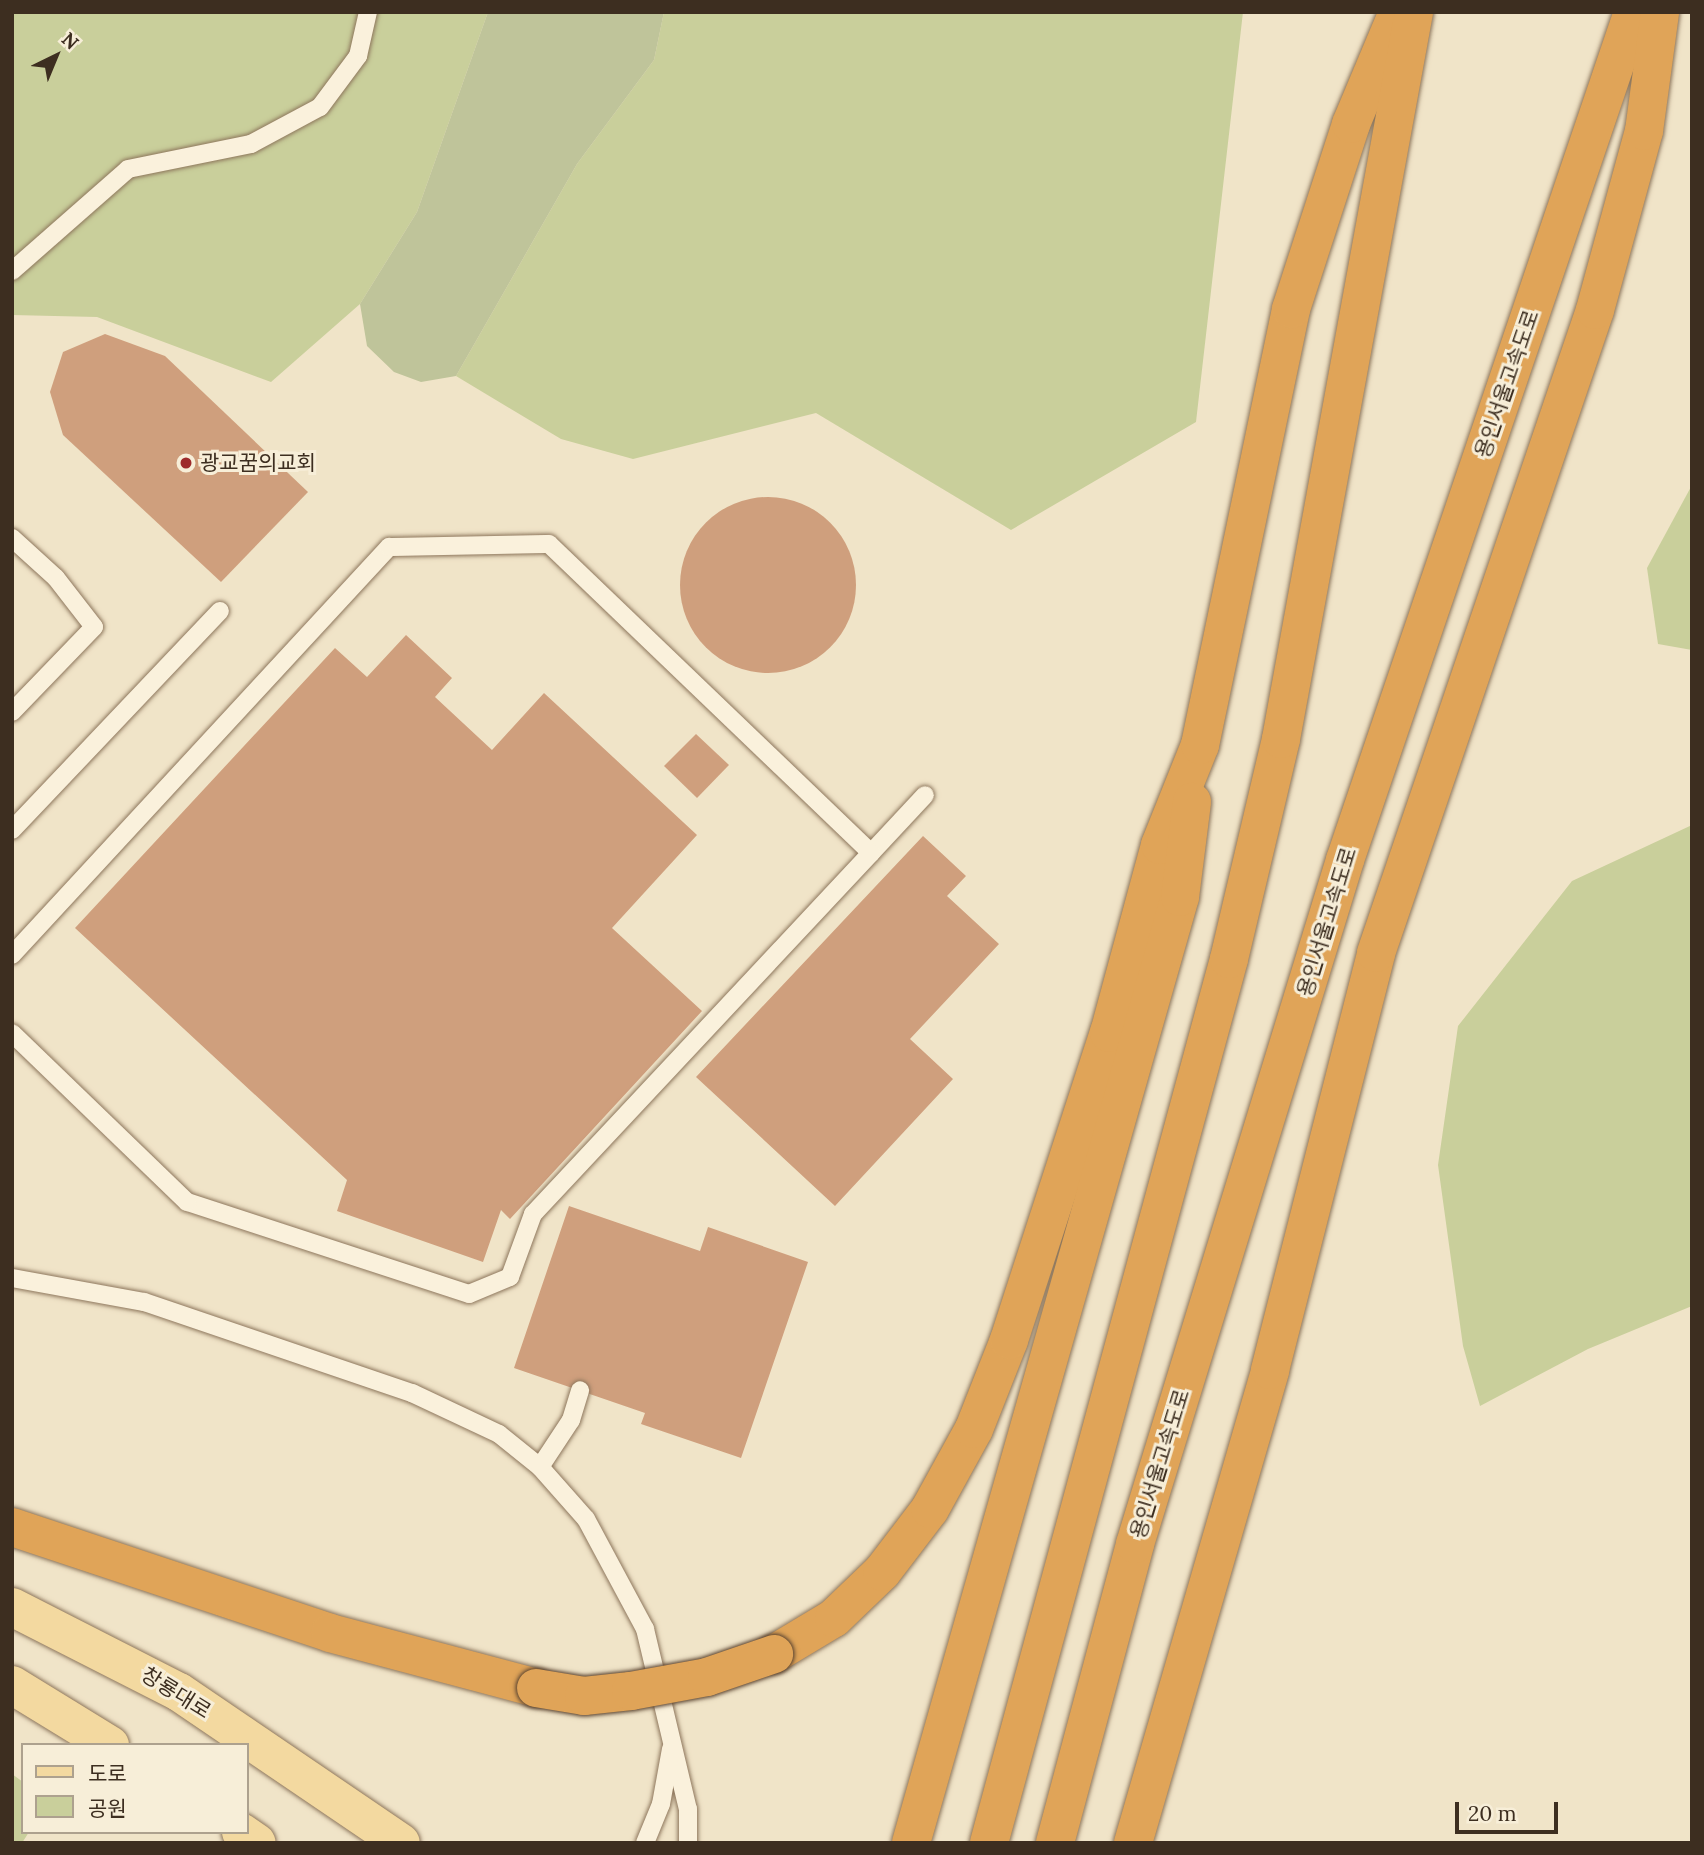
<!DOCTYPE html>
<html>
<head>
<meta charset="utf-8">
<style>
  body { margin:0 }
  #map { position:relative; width:1704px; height:1855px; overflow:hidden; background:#f0e4c8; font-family:Lora,"Noto Sans KR",serif }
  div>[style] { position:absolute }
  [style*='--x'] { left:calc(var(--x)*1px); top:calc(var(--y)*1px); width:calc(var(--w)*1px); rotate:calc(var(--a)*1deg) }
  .green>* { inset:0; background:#c9cf9b }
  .cemetery>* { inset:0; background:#bfc49a }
  .building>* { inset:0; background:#cf9f7d }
  .round { border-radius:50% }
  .roads { filter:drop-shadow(0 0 2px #8d765c) drop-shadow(0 0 2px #8d765c) }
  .service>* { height:18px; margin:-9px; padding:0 9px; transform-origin:9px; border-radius:9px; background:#faf1dc }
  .primary>* { height:38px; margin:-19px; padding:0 19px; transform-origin:19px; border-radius:19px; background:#f3d9a0 }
  .motorway>* { height:38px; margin:-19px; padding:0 19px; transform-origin:19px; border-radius:19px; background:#e0a458 }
  .bridges { filter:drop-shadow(0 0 2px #5b4430) drop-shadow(0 0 2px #5b4430) }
  .motorway-bridge>* { height:38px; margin:-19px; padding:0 19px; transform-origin:19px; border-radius:19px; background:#e0a458 }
  .dots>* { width:19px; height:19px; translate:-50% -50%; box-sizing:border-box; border:4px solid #f7eed8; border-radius:50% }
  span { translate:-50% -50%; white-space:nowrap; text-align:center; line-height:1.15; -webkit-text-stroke:6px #f7eed8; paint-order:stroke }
  .street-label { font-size:21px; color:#3d2e20 }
  .poi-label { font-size:21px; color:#3d2e20 }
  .left { translate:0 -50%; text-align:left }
  .frame { position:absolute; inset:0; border:14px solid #3d2e20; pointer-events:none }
  .legend { position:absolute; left:21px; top:1743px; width:228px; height:91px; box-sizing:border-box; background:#f7eed8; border:2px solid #ada18e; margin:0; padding:9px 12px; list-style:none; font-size:21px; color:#3d2e20 }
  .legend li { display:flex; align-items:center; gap:14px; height:35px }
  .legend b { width:35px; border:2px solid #ada18e }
  .north { position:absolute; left:21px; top:21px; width:70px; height:70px; -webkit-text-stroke:5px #f7eed8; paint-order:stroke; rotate:43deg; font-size:19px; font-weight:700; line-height:28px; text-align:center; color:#3d2e20 }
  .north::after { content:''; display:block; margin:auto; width:24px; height:32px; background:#3d2e20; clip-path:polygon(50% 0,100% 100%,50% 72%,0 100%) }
  .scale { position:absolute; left:1455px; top:1802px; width:103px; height:32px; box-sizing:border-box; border:4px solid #3d2e20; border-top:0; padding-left:9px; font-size:21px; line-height:24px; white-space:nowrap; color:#3d2e20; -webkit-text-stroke:5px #f7eed8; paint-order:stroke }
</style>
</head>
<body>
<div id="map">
  <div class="green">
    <i style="clip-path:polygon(12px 12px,488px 12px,417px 212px,360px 304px,271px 382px,97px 317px,12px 315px)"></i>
    <i style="clip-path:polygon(664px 12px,1243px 12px,1196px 422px,1011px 530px,816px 413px,633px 459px,561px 439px,456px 376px,577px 164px,654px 60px)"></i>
    <i style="clip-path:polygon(1692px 485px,1692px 650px,1658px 644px,1647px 568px)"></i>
    <i style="clip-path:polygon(1692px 825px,1692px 1306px,1588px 1349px,1480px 1406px,1463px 1346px,1438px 1165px,1458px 1026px,1572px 881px)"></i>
    <i style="clip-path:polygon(12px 1774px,23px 1782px,23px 1832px,29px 1832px,22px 1843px,12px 1843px)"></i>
  </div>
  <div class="cemetery">
    <i style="clip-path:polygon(488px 12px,664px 12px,654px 60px,577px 164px,456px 376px,421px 382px,394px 372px,367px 346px,360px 304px,417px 212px)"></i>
  </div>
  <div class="building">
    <i style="clip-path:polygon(105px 334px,165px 356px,308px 492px,221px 582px,63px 435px,50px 392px,63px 352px)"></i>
    <i class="round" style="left:680px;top:497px;width:176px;height:176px"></i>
    <i style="clip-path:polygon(406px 635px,452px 678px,435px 697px,492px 750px,544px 693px,697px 835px,612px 928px,702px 1011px,510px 1219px,501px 1210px,483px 1262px,337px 1211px,347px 1180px,75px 928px,335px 648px,367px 677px)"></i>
    <i style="clip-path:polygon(696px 734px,729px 765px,697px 798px,664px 766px)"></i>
    <i style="clip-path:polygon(923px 836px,966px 876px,947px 896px,999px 944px,910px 1039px,953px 1079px,835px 1206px,696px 1077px)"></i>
    <i style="clip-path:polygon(569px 1206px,700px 1251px,708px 1227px,808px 1262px,741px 1458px,641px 1424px,645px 1413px,514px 1368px)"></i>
  </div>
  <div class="roads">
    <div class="service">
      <i style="--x:12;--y:271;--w:154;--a:-41.3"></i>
      <i style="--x:128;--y:169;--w:126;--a:-11.5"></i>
      <i style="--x:251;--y:144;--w:78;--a:-28.2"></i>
      <i style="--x:320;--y:107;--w:64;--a:-53.3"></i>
      <i style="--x:358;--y:56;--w:45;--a:-77.2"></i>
      <i style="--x:12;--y:538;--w:59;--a:42.3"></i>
      <i style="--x:56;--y:578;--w:62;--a:52.2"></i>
      <i style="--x:94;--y:627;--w:118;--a:134"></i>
      <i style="--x:12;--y:830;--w:302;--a:-46.5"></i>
      <i style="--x:871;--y:853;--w:79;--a:-47"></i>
      <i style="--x:12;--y:955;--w:556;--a:-47.26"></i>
      <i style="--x:389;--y:547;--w:160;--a:-1.1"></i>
      <i style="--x:549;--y:544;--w:446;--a:43.8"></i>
      <i style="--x:871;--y:853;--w:495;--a:133.1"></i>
      <i style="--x:533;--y:1214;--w:67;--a:110.1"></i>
      <i style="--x:510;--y:1277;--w:44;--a:157.5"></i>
      <i style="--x:469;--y:1294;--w:297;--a:-161.9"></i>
      <i style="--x:187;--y:1202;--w:243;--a:-136"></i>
      <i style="--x:12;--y:1278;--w:134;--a:10.3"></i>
      <i style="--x:144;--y:1302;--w:283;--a:18.8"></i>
      <i style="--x:412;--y:1393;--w:96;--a:25.2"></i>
      <i style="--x:499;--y:1434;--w:53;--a:38.8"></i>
      <i style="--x:540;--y:1467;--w:69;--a:48.5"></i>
      <i style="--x:586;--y:1519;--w:125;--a:61.8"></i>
      <i style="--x:645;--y:1629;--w:185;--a:76.6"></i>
      <i style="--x:688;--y:1809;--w:34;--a:90"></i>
      <i style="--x:540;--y:1467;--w:56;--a:-56.6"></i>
      <i style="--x:571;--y:1420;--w:31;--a:-73"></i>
      <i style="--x:645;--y:1843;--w:42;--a:-67.7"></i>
      <i style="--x:661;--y:1804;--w:56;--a:-79.7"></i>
    </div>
    <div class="primary">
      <i style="--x:12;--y:1607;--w:187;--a:27"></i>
      <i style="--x:179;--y:1692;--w:268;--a:34.2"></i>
      <i style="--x:12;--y:1685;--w:115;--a:31.5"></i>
      <i style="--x:241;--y:1832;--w:19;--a:35"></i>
    </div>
    <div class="motorway">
      <i style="--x:12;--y:1527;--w:335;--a:18.4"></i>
      <i style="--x:330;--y:1633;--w:213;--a:14.9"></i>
      <i style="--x:774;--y:1654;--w:70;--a:-31"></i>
      <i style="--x:834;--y:1618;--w:66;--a:-43.8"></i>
      <i style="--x:882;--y:1572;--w:79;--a:-52.7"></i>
      <i style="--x:930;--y:1509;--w:91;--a:-61.2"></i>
      <i style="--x:974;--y:1429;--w:96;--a:-68.5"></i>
      <i style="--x:1009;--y:1340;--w:323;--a:-72"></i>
      <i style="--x:1109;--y:1033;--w:195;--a:-74.8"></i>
      <i style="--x:1160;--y:845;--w:108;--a:-68.2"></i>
      <i style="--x:1200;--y:745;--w:445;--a:-78.2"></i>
      <i style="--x:1291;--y:309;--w:194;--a:-72"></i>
      <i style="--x:1351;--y:124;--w:121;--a:-67.2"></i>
      <i style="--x:911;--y:1843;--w:984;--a:-74.13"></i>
      <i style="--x:1180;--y:897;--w:96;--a:-82.8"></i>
      <i style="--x:989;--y:1843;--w:916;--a:-74.81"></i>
      <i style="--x:1229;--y:959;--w:226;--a:-76.7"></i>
      <i style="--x:1281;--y:739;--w:739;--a:-79.63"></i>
      <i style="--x:1055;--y:1843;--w:310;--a:-75"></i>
      <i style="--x:1135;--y:1544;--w:716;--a:-72.93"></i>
      <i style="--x:1345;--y:860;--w:896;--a:-71.24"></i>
      <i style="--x:1133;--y:1843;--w:492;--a:-73.8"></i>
      <i style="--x:1270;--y:1370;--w:430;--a:-75.7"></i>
      <i style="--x:1376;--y:953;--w:679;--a:-71.19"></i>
      <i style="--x:1595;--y:310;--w:186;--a:-74.7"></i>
      <i style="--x:1644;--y:131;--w:120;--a:-82.3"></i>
    </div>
  </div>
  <div class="bridges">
    <div class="motorway-bridge">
      <i style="--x:536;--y:1688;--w:49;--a:9.5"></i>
      <i style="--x:584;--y:1696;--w:47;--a:-6.1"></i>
      <i style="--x:631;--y:1691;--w:77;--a:-10.4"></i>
      <i style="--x:707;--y:1677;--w:71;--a:-18.9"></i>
    </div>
  </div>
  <div class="dots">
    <i style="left:186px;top:463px;background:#9e2a2b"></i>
  </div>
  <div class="street-label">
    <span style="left:1507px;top:384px;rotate:-71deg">용인서울고속도로</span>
    <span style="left:1327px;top:922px;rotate:-73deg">용인서울고속도로</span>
    <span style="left:1160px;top:1464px;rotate:-73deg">용인서울고속도로</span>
    <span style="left:176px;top:1693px;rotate:32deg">창룡대로</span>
  </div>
  <div class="poi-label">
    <span class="left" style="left:200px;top:463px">광교꿈의교회</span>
  </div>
  <div class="frame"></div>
  <ul class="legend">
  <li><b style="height:9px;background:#f3d9a0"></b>도로</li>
  <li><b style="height:19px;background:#c9cf9b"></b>공원</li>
  </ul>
  <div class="north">N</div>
  <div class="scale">20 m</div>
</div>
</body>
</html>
